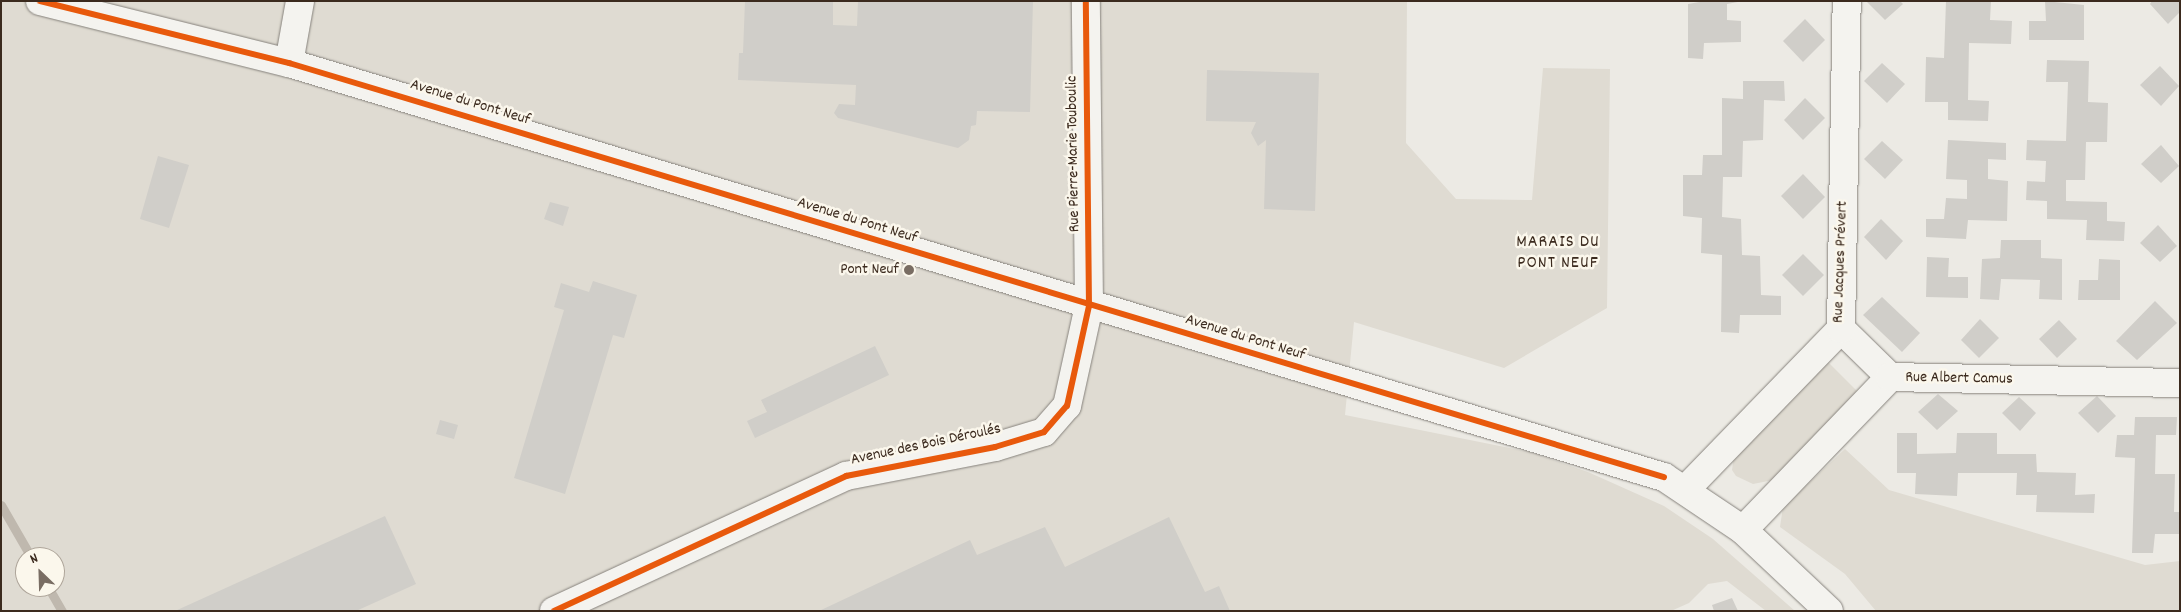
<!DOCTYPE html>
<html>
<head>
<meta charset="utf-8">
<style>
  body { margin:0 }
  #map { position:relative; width:2181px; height:612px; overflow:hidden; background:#eceae4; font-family:Dekko,sans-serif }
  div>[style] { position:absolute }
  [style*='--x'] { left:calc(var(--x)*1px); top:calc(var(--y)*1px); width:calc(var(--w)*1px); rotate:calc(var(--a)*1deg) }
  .built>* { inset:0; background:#dfdbd2 }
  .stream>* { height:9px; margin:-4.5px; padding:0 4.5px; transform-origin:4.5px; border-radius:4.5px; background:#bfb8ae }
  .building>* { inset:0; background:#d0cec9 }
  .roads { filter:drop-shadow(0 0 1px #86827c) drop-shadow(0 0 1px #86827c) }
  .street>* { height:28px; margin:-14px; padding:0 14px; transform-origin:14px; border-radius:14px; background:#f4f3ef }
  .cycleway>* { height:6px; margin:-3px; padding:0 3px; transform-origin:3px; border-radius:3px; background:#e8590c }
  .dots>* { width:14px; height:14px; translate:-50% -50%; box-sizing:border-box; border:2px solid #fbf7ec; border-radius:50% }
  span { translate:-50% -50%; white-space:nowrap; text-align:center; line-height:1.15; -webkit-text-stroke:5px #fbf7ec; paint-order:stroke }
  .street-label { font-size:16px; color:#3b2a1e }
  .poi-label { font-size:16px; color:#3b2a1e }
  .right { translate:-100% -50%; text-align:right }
  .neighbourhood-label { font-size:18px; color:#3b2a1e; letter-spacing:1px }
  .frame { position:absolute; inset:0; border:2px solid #3b2a1e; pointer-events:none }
  .north { position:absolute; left:15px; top:547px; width:50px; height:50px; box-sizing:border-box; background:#fbf7ec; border:1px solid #aea59a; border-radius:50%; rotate:336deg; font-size:14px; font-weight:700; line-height:20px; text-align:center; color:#3b2a1e }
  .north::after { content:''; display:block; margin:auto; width:18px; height:22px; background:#796d63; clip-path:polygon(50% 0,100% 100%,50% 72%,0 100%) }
</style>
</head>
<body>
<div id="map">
  <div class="built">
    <i style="clip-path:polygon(evenodd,1px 1px,1407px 1px,1406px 143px,1456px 199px,1532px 200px,1543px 68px,1610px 69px,1607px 308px,1504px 368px,1354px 322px,1345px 415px,1530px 452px,1588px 472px,1664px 506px,1713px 539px,1795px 611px,1766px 611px,1727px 581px,1708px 584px,1689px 603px,1671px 611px,1px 611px,1px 1px,25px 557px,55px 557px,55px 587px,25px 587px,25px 557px)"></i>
    <i style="clip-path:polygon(1826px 360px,1857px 391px,1773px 480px,1753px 484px,1736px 476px,1732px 470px,1734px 456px)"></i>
    <i style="clip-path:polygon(1845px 449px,1889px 490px,2145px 565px,2180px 561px,2180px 611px,1876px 611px,1845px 574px,1780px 527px,1783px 507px)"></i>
  </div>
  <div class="stream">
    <i style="--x:1;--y:505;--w:60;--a:60"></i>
    <i style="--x:48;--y:587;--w:28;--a:60"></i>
  </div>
  <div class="building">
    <i style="clip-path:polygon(745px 1px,833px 1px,833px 25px,857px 26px,858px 1px,1033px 1px,1030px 112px,977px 111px,976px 125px,971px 126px,969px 140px,958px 148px,838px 118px,834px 113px,839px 104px,855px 105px,856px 85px,738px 80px,739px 53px,743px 53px)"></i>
    <i style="clip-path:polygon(1705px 1px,1743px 1px,1727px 4px,1727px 20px,1741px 21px,1741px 42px,1704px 43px,1703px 59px,1688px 58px,1688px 4px)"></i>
    <i style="clip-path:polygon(1866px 1px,1900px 1px,1903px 4px,1885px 20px)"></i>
    <i style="clip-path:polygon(1946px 1px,1991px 1px,1990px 20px,2012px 21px,2011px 44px,1969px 43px,1968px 100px,1989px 101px,1988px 121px,1948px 120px,1948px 102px,1925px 102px,1926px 57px,1944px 58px)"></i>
    <i style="clip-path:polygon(2045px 1px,2084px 5px,2084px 40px,2029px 40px,2029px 21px,2046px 21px)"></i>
    <i style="clip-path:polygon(2152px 1px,2180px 1px,2180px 12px,2168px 24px,2150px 4px)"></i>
    <i style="clip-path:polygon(1805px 19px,1825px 40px,1803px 62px,1783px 41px)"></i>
    <i style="clip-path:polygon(2047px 60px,2089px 61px,2088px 102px,2108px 103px,2107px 142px,2086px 142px,2085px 180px,2066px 180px,2066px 201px,2107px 202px,2107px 221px,2125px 222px,2124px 241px,2086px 240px,2087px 220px,2047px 219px,2047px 201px,2026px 200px,2027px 181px,2045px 182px,2046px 161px,2026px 160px,2027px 140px,2066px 141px,2068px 82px,2046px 82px)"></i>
    <i style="clip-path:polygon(1882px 63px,1905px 84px,1887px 103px,1864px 81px)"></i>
    <i style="clip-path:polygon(2160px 66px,2179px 86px,2161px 106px,2140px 85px)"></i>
    <i style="clip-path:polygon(1207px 70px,1319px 73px,1315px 211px,1264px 209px,1266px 140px,1258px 146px,1251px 133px,1256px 122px,1206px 121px)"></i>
    <i style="clip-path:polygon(1743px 81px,1784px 81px,1785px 101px,1764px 100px,1763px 140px,1743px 141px,1742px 177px,1723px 177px,1722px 217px,1741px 219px,1742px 255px,1760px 256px,1761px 295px,1781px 296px,1781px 315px,1740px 315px,1739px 333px,1721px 332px,1722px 255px,1701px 253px,1702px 218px,1683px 216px,1683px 175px,1702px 175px,1703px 155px,1722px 155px,1722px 98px,1743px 99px)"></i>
    <i style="clip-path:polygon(1805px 98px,1825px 118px,1803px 140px,1784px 120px)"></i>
    <i style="clip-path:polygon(1948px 140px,2006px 143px,2006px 160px,1988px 159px,1988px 179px,2008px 181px,2007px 221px,1968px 220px,1966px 239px,1926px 237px,1926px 219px,1944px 219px,1946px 198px,1967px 199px,1967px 180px,1946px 179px)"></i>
    <i style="clip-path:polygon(1882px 141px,1903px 160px,1885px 179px,1864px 159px)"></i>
    <i style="clip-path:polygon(2161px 145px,2179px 166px,2161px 183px,2141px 164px)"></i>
    <i style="clip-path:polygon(158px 156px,189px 165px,169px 228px,140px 219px)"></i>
    <i style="clip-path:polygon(1803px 174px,1825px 197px,1803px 219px,1781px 196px)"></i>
    <i style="clip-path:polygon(550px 202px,569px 207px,563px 226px,544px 219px)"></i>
    <i style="clip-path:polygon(1881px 219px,1903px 241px,1886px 260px,1864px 237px)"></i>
    <i style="clip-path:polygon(2158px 225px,2177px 246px,2160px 262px,2140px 243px)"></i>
    <i style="clip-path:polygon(2001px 240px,2041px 240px,2041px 258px,2062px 259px,2062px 300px,2039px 299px,2040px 280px,2001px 279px,1999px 300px,1980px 299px,1982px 259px,2000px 258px)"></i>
    <i style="clip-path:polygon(1803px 254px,1824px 275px,1803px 296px,1782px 275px)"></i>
    <i style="clip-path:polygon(1927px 257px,1949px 258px,1948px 277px,1968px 277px,1968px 298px,1926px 297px)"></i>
    <i style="clip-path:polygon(2099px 259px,2120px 260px,2120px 300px,2078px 300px,2079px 280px,2098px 280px)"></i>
    <i style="clip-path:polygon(593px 281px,637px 295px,624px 338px,613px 335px,565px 494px,514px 478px,564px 310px,554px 307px,561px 283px,589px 292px)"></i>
    <i style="clip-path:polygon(1882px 297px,1920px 333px,1902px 352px,1863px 315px)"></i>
    <i style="clip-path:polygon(2155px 301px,2177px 323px,2137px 360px,2116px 341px)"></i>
    <i style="clip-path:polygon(1980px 319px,1999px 338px,1979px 358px,1961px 340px)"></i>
    <i style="clip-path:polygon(2059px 320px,2077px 339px,2057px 358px,2039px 339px)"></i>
    <i style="clip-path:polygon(875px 346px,889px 375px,755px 438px,747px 421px,767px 412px,761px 400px)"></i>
    <i style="clip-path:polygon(1938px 394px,1958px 411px,1937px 430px,1918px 412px)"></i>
    <i style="clip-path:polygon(2097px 396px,2116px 416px,2098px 433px,2078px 413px)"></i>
    <i style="clip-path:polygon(2019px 397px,2036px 413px,2020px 431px,2002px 413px)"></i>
    <i style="clip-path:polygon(2135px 417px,2177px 417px,2176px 435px,2156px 435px,2155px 474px,2175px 474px,2174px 512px,2180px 512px,2180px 534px,2155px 534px,2153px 553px,2132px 553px,2135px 458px,2115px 457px,2117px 435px,2134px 435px)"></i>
    <i style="clip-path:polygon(440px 420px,458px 425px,454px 439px,436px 434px)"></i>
    <i style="clip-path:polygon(1897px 433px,1917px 433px,1917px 454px,1956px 453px,1957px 433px,1997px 433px,1997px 454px,2036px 454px,2037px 472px,2076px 473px,2075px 495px,2095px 494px,2094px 513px,2036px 512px,2037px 495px,2016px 495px,2017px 473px,1958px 473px,1957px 496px,1915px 494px,1916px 473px,1897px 473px)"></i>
    <i style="clip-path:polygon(385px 516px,416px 584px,356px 611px,175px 611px)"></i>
    <i style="clip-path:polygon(1169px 517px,1205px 592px,1219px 586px,1230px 611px,819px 611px,970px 540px,977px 555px,1045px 527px,1065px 567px)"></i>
    <i style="clip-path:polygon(1732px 598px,1738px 611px,1714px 611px,1712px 605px)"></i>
  </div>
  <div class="roads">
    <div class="street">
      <i style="--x:40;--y:1;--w:257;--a:14"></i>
      <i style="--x:289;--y:63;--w:1436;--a:16.76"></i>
      <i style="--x:1664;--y:477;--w:95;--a:33.9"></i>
      <i style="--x:1743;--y:530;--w:118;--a:43.3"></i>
      <i style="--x:289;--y:63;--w:63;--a:-79.9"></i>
      <i style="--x:1841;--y:329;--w:69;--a:44.4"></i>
      <i style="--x:1685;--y:490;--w:224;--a:-45.9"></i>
      <i style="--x:1841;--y:329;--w:328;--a:-89"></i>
      <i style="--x:1743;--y:530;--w:212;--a:-46.1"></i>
      <i style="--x:1890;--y:377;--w:290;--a:1.2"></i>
      <i style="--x:554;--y:611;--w:322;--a:-24.8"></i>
      <i style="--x:846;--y:476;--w:152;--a:-11"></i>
      <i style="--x:995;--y:447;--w:51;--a:-17"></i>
      <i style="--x:1044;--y:432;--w:35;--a:-49"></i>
      <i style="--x:1067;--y:406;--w:102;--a:-77.6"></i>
      <i style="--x:1089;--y:306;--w:305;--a:-90.6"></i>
    </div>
  </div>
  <div class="cycleway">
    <i style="--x:40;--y:1;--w:257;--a:14"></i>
    <i style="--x:289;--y:63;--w:1436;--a:16.76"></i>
    <i style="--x:554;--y:611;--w:322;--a:-24.8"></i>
    <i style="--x:846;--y:476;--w:152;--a:-11"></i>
    <i style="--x:995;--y:447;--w:51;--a:-17"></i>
    <i style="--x:1044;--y:432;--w:35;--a:-49"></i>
    <i style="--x:1067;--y:406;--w:102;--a:-77.6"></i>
    <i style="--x:1089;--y:306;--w:305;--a:-90.6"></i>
  </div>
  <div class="dots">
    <i style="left:909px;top:270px;background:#796d63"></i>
  </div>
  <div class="street-label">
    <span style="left:470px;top:103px;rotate:17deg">Avenue du Pont Neuf</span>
    <span style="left:1074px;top:154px;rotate:-91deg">Rue Pierre-Marie Touboulic</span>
    <span style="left:857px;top:221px;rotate:17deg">Avenue du Pont Neuf</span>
    <span style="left:1841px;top:262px;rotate:-88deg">Rue Jacques Prévert</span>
    <span style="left:1245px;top:338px;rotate:17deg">Avenue du Pont Neuf</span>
    <span style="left:1959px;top:379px;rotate:1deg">Rue Albert Camus</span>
    <span style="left:926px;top:445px;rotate:-12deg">Avenue des Bois Déroulés</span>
  </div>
  <div class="poi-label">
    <span class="right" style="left:899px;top:270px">Pont Neuf</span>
  </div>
  <div class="neighbourhood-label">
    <span style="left:1558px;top:254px">MARAIS DU<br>PONT NEUF</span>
  </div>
  <div class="frame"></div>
  <div class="north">N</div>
</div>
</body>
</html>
